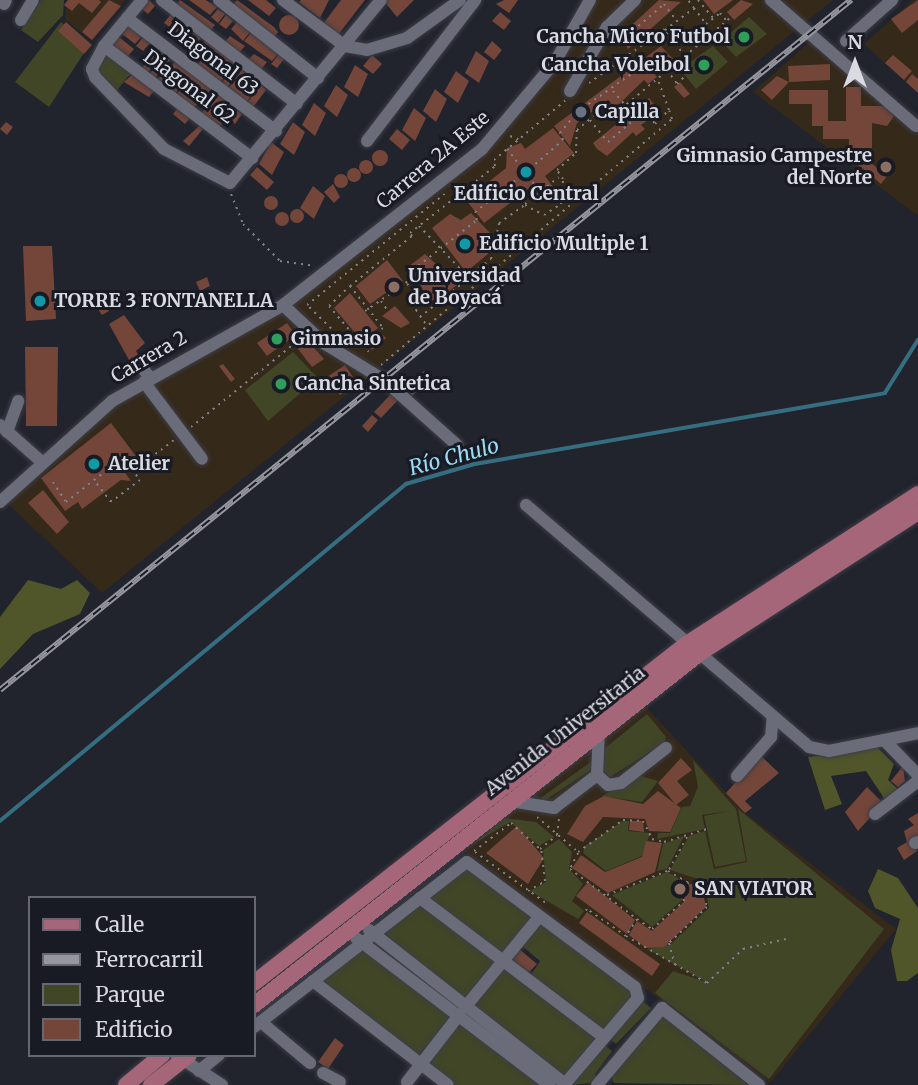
<!DOCTYPE html>
<html>
<head>
<meta charset="utf-8">
<style>
  body { margin:0 }
  #map { position:relative; width:918px; height:1085px; overflow:hidden; background:#21232d; font-family:Merriweather,serif }
  div>[style] { position:absolute }
  [style*='--x'] { left:calc(var(--x)*1px); top:calc(var(--y)*1px); width:calc(var(--w)*1px); rotate:calc(var(--a)*1deg) }
  .education>* { inset:0; background:#35291a }
  .green>* { inset:0; background:#414627 }
  .forest>* { inset:0; background:#505629 }
  .stream>* { height:3.5px; margin:-1.75px; padding:0 1.75px; transform-origin:1.75px; border-radius:1.75px; background:#366e81 }
  .building>* { inset:0; background:#74463a }
  .round { border-radius:50% }
  .path>* { height:2px; margin-top:-1px; transform-origin:0; background:repeating-linear-gradient(90deg,#80828a 0 2px,transparent 0 7px) }
  .roads { filter:drop-shadow(0 0 2px #3d3e46) drop-shadow(0 0 2px #3d3e46) }
  .minor>* { height:12px; margin:-6px; padding:0 6px; transform-origin:6px; border-radius:6px; background:#6a6c79 }
  .major>* { height:16px; margin:-8px; padding:0 8px; transform-origin:8px; border-radius:8px; background:#a5667a }
  .rail>* { height:6px; margin-top:-3px; transform-origin:0; background:repeating-linear-gradient(90deg,#181a24 0 10px,#95969e 0 20px); box-sizing:border-box; border-block:2px solid #95969e }
  .dots>* { width:19px; height:19px; translate:-50% -50%; box-sizing:border-box; border:4px solid #181a24; border-radius:50% }
  span { translate:-50% -50%; white-space:nowrap; text-align:center; line-height:1.15; -webkit-text-stroke:6px #181a24; paint-order:stroke }
  .poi-label { font-size:19px; color:#dadbe2; font-weight:700 }
  .right { translate:-100% -50%; text-align:right }
  .left { translate:0 -50%; text-align:left }
  .street-label { font-size:19px; color:#dadbe2 }
  .water-label { font-size:21px; color:#99ddf7; font-style:italic }
  .legend { position:absolute; left:28px; top:896px; width:228px; height:161px; box-sizing:border-box; background:#181a24; border:2px solid #666770; margin:0; padding:9px 12px; list-style:none; font-size:21px; color:#dadbe2 }
  .legend li { display:flex; align-items:center; gap:14px; height:35px }
  .legend b { width:35px; border:2px solid #666770 }
  .north { position:absolute; left:820px; top:28px; width:70px; height:70px; -webkit-text-stroke:5px #181a24; paint-order:stroke; rotate:0deg; font-size:19px; font-weight:700; line-height:28px; text-align:center; color:#dadbe2 }
  .north::after { content:''; display:block; margin:auto; width:24px; height:32px; background:#dadbe2; clip-path:polygon(50% 0,100% 100%,50% 72%,0 100%) }
</style>
</head>
<body>
<div id="map">
  <div class="education">
    <i style="clip-path:polygon(67px 0,125px 0,92px 41px,65px 19px)"></i>
    <i style="clip-path:polygon(591px 0,833px 0,102px 593px,8px 504px,114px 404px,285px 305px,373px 237px,524px 105px)"></i>
    <i style="clip-path:polygon(913px 0,918px 0,918px 93px,864px 44px)"></i>
    <i style="clip-path:polygon(813px 39px,918px 119px,918px 216px,753px 92px)"></i>
    <i style="clip-path:polygon(645px 706px,745px 813px,896px 929px,770px 1083px,463px 850px)"></i>
  </div>
  <div class="green">
    <i style="clip-path:polygon(41px 0,64px 0,63px 15px,38px 42px,21px 30px)"></i>
    <i style="clip-path:polygon(749px 17px,767px 34px,736px 57px,721px 41px)"></i>
    <i style="clip-path:polygon(61px 22px,89px 45px,49px 107px,15px 82px)"></i>
    <i style="clip-path:polygon(713px 46px,728px 62px,696px 89px,680px 69px)"></i>
    <i style="clip-path:polygon(104px 52px,132px 72px,113px 95px,94px 69px)"></i>
    <i style="clip-path:polygon(293px 352px,318px 378px,268px 421px,245px 390px)"></i>
    <i style="clip-path:polygon(647px 714px,666px 737px,664px 743px,610px 777px,603px 771px,604px 749px)"></i>
    <i style="clip-path:polygon(693px 760px,736px 809px,746px 861px,715px 867px,704px 816px,729px 811px,702px 815px,705px 829px,657px 839px,658px 833px,670px 833px,682px 807px,690px 806px,698px 787px)"></i>
    <i style="clip-path:polygon(592px 761px,592px 769px,541px 803px,542px 797px)"></i>
    <i style="clip-path:polygon(641px 776px,658px 781px,642px 802px,602px 796px)"></i>
    <i style="clip-path:polygon(738px 809px,884px 929px,769px 1079px,655px 993px,673px 971px,706px 982px,647px 949px,671px 944px,709px 908px,704px 881px,670px 870px,689px 836px,705px 831px,714px 869px,747px 862px)"></i>
    <i style="clip-path:polygon(504px 818px,536px 822px,554px 837px,539px 846px,510px 822px,470px 846px)"></i>
    <i style="clip-path:polygon(623px 821px,629px 821px,628px 831px,650px 833px,642px 856px,606px 871px,583px 853px,585px 846px)"></i>
    <i style="clip-path:polygon(684px 836px,667px 869px,657px 871px,663px 844px)"></i>
    <i style="clip-path:polygon(559px 839px,572px 852px,569px 869px,583px 884px,572px 901px,584px 911px,578px 919px,530px 891px,546px 882px,543px 850px)"></i>
    <i style="clip-path:polygon(467px 868px,533px 917px,500px 955px,427px 898px)"></i>
    <i style="clip-path:polygon(667px 872px,685px 882px,679px 883px,682px 900px,652px 927px,612px 895px)"></i>
    <i style="clip-path:polygon(419px 903px,497px 963px,466px 1000px,381px 931px)"></i>
    <i style="clip-path:polygon(543px 919px,651px 1008px,616px 1044px,531px 975px,540px 961px,522px 946px)"></i>
    <i style="clip-path:polygon(375px 937px,464px 1003px,417px 1057px,321px 979px)"></i>
    <i style="clip-path:polygon(503px 967px,612px 1051px,595px 1074px,598px 1082px,573px 1085px,473px 1004px)"></i>
    <i style="clip-path:polygon(661px 1015px,748px 1085px,614px 1083px,609px 1073px)"></i>
    <i style="clip-path:polygon(461px 1020px,546px 1085px,455px 1085px,424px 1061px)"></i>
  </div>
  <div class="forest">
    <i style="clip-path:polygon(28px 580px,61px 589px,77px 580px,90px 593px,80px 614px,33px 634px,0 669px,0 617px)"></i>
    <i style="clip-path:polygon(878px 748px,894px 764px,888px 780px,901px 792px,886px 801px,866px 771px,831px 776px,842px 804px,825px 810px,808px 757px)"></i>
    <i style="clip-path:polygon(878px 869px,898px 878px,918px 908px,918px 973px,907px 981px,897px 981px,891px 950px,900px 919px,875px 908px,868px 891px)"></i>
  </div>
  <div class="stream">
    <i style="--x:0;--y:821;--w:528;--a:-39.69"></i>
    <i style="--x:406;--y:484;--w:72;--a:-16.2"></i>
    <i style="--x:475;--y:464;--w:416;--a:-9.8"></i>
    <i style="--x:885;--y:393;--w:62;--a:-58.1"></i>
  </div>
  <div class="building">
    <i style="clip-path:polygon(68px 0,99px 0,101px 2px,92px 13px,79px 3px,72px 11px,64px 5px)"></i>
    <i style="clip-path:polygon(109px 0,121px 6px,92px 40px,82px 32px)"></i>
    <i style="clip-path:polygon(149px 0,155px 6px,148px 14px,142px 9px)"></i>
    <i style="clip-path:polygon(180px 0,215px 25px,208px 33px,174px 8px)"></i>
    <i style="clip-path:polygon(189px 0,206px 0,217px 7px,210px 15px)"></i>
    <i style="clip-path:polygon(237px 0,274px 27px,278px 32px,271px 41px,230px 8px)"></i>
    <i style="clip-path:polygon(248px 0,266px 0,276px 8px,269px 16px)"></i>
    <i style="clip-path:polygon(329px 0,320px 18px,299px 2px,301px 0)"></i>
    <i style="clip-path:polygon(341px 0,365px 0,338px 35px,323px 24px)"></i>
    <i style="clip-path:polygon(383px 0,414px 0,397px 17px)"></i>
    <i style="clip-path:polygon(504px 0,518px 0,509px 13px,496px 4px)"></i>
    <i style="clip-path:polygon(659px 0,681px 2px,628px 49px,621px 35px)"></i>
    <i style="clip-path:polygon(703px 0,733px 0,714px 14px)"></i>
    <i style="clip-path:polygon(741px 0,753px 4px,734px 20px,727px 12px)"></i>
    <i style="clip-path:polygon(918px 0,918px 20px,902px 33px,891px 19px)"></i>
    <i style="clip-path:polygon(218px 9px,225px 14px,218px 23px,211px 17px)"></i>
    <i style="clip-path:polygon(500px 12px,511px 21px,504px 30px,492px 21px)"></i>
    <i style="clip-path:polygon(171px 14px,178px 20px,171px 28px,164px 23px)"></i>
    <i style="clip-path:polygon(226px 15px,233px 21px,226px 29px,219px 24px)"></i>
    <i class="round" style="left:279px;top:15px;width:20px;height:20px"></i>
    <i style="clip-path:polygon(179px 21px,185px 26px,178px 34px,172px 29px)"></i>
    <i style="clip-path:polygon(238px 21px,250px 32px,243px 41px,231px 29px)"></i>
    <i style="clip-path:polygon(66px 22px,92px 45px,84px 54px,58px 31px)"></i>
    <i style="clip-path:polygon(129px 24px,142px 36px,135px 44px,121px 33px)"></i>
    <i style="clip-path:polygon(194px 33px,201px 38px,194px 47px,187px 41px)"></i>
    <i style="clip-path:polygon(251px 33px,278px 54px,272px 61px,244px 41px)"></i>
    <i style="clip-path:polygon(115px 34px,134px 49px,127px 57px,109px 42px)"></i>
    <i style="clip-path:polygon(230px 36px,245px 46px,237px 55px,223px 44px)"></i>
    <i style="clip-path:polygon(143px 37px,150px 43px,143px 51px,136px 46px)"></i>
    <i style="clip-path:polygon(205px 41px,235px 64px,219px 84px,196px 66px,204px 57px,211px 60px,198px 50px)"></i>
    <i style="clip-path:polygon(492px 41px,502px 50px,494px 60px,484px 52px)"></i>
    <i style="clip-path:polygon(661px 46px,675px 61px,665px 61px,652px 71px,657px 77px,648px 84px,644px 80px,615px 108px,608px 100px,577px 123px,570px 146px,554px 126px)"></i>
    <i style="clip-path:polygon(158px 48px,164px 53px,148px 72px,142px 68px)"></i>
    <i style="clip-path:polygon(476px 51px,489px 61px,479px 83px,465px 73px)"></i>
    <i style="clip-path:polygon(254px 54px,267px 62px,259px 72px,246px 62px)"></i>
    <i style="clip-path:polygon(279px 54px,285px 58px,277px 68px,271px 64px)"></i>
    <i style="clip-path:polygon(164px 55px,170px 60px,154px 79px,149px 75px)"></i>
    <i style="clip-path:polygon(372px 55px,382px 64px,373px 74px,363px 66px)"></i>
    <i style="clip-path:polygon(893px 55px,912px 71px,904px 80px,885px 63px)"></i>
    <i style="clip-path:polygon(175px 62px,211px 89px,203px 99px,171px 75px,182px 85px,174px 95px,157px 80px)"></i>
    <i style="clip-path:polygon(830px 64px,830px 80px,789px 82px,772px 100px,761px 90px,777px 76px,789px 82px,788px 66px)"></i>
    <i style="clip-path:polygon(236px 65px,241px 70px,226px 89px,220px 85px)"></i>
    <i style="clip-path:polygon(355px 65px,368px 74px,358px 97px,344px 87px)"></i>
    <i style="clip-path:polygon(242px 70px,260px 84px,245px 104px,227px 90px)"></i>
    <i style="clip-path:polygon(456px 71px,469px 81px,458px 103px,444px 92px)"></i>
    <i style="clip-path:polygon(133px 74px,154px 91px,149px 97px,124px 82px)"></i>
    <i style="clip-path:polygon(912px 74px,918px 79px,918px 93px,906px 82px)"></i>
    <i style="clip-path:polygon(680px 82px,690px 94px,684px 98px,674px 87px)"></i>
    <i style="clip-path:polygon(184px 85px,201px 99px,194px 108px,176px 95px)"></i>
    <i style="clip-path:polygon(261px 85px,266px 90px,251px 110px,245px 105px)"></i>
    <i style="clip-path:polygon(336px 85px,348px 95px,337px 117px,324px 106px)"></i>
    <i style="clip-path:polygon(846px 87px,861px 87px,861px 106px,885px 106px,894px 116px,887px 126px,872px 123px,872px 148px,849px 148px,849px 139px,823px 139px,823px 126px,812px 126px,812px 104px,789px 104px,789px 90px,828px 90px,828px 121px,846px 121px)"></i>
    <i style="clip-path:polygon(435px 89px,447px 99px,436px 122px,423px 111px)"></i>
    <i style="clip-path:polygon(212px 90px,217px 94px,210px 104px,204px 99px)"></i>
    <i style="clip-path:polygon(219px 95px,236px 108px,228px 118px,211px 105px)"></i>
    <i style="clip-path:polygon(649px 98px,660px 112px,641px 125px,645px 129px,636px 136px,633px 132px,607px 156px,597px 149px,593px 143px)"></i>
    <i style="clip-path:polygon(314px 103px,326px 113px,315px 136px,302px 125px)"></i>
    <i style="clip-path:polygon(209px 104px,226px 118px,219px 128px,201px 114px)"></i>
    <i style="clip-path:polygon(178px 108px,190px 118px,185px 124px,173px 114px)"></i>
    <i style="clip-path:polygon(414px 108px,426px 118px,415px 141px,402px 130px)"></i>
    <i style="clip-path:polygon(237px 110px,242px 114px,235px 124px,229px 119px)"></i>
    <i style="clip-path:polygon(6px 122px,13px 127px,7px 135px,0 129px)"></i>
    <i style="clip-path:polygon(293px 122px,305px 132px,294px 155px,280px 144px)"></i>
    <i style="clip-path:polygon(199px 126px,203px 129px,189px 146px,183px 141px)"></i>
    <i style="clip-path:polygon(553px 128px,574px 153px,545px 176px,553px 187px,537px 200px,528px 189px,484px 223px,466px 200px,506px 168px,507px 148px,521px 143px,525px 149px)"></i>
    <i style="clip-path:polygon(397px 129px,410px 140px,402px 150px,389px 139px)"></i>
    <i style="clip-path:polygon(271px 142px,284px 152px,272px 175px,259px 164px)"></i>
    <i class="round" style="left:372px;top:150px;width:16px;height:16px"></i>
    <i style="clip-path:polygon(855px 150px,887px 176px,881px 184px,849px 157px)"></i>
    <i class="round" style="left:359px;top:160px;width:14px;height:14px"></i>
    <i style="clip-path:polygon(257px 167px,274px 182px,267px 190px,250px 175px)"></i>
    <i class="round" style="left:347px;top:168px;width:14px;height:14px"></i>
    <i class="round" style="left:334px;top:174px;width:14px;height:14px"></i>
    <i style="clip-path:polygon(333px 184px,340px 197px,334px 203px,324px 192px)"></i>
    <i style="clip-path:polygon(313px 186px,325px 196px,314px 219px,300px 208px)"></i>
    <i class="round" style="left:264px;top:196px;width:14px;height:14px"></i>
    <i class="round" style="left:290px;top:209px;width:14px;height:14px"></i>
    <i class="round" style="left:275px;top:212px;width:14px;height:14px"></i>
    <i style="clip-path:polygon(471px 213px,491px 234px,488px 254px,466px 272px,432px 228px,450px 214px,461px 220px)"></i>
    <i style="clip-path:polygon(23px 246px,52px 246px,56px 319px,26px 321px)"></i>
    <i style="clip-path:polygon(425px 254px,458px 284px,432px 305px,409px 266px)"></i>
    <i style="clip-path:polygon(387px 260px,403px 281px,370px 304px,356px 286px)"></i>
    <i style="clip-path:polygon(207px 277px,210px 286px,200px 291px,196px 282px)"></i>
    <i style="clip-path:polygon(350px 293px,378px 328px,362px 341px,334px 308px)"></i>
    <i style="clip-path:polygon(103px 299px,109px 311px,102px 315px,96px 306px)"></i>
    <i style="clip-path:polygon(395px 306px,410px 323px,401px 328px,382px 316px)"></i>
    <i style="clip-path:polygon(124px 315px,145px 343px,136px 351px,143px 364px,134px 369px,109px 324px)"></i>
    <i style="clip-path:polygon(287px 323px,296px 335px,267px 356px,257px 343px)"></i>
    <i style="clip-path:polygon(381px 333px,386px 338px,372px 350px,367px 344px)"></i>
    <i style="clip-path:polygon(308px 341px,324px 359px,312px 367px,298px 349px)"></i>
    <i style="clip-path:polygon(25px 347px,58px 347px,57px 426px,26px 426px)"></i>
    <i style="clip-path:polygon(223px 364px,235px 379px,231px 382px,219px 366px)"></i>
    <i style="clip-path:polygon(345px 365px,357px 383px,340px 395px,327px 377px)"></i>
    <i style="clip-path:polygon(424px 371px,431px 378px,412px 396px,405px 388px)"></i>
    <i style="clip-path:polygon(391px 394px,398px 400px,381px 418px,374px 412px)"></i>
    <i style="clip-path:polygon(372px 415px,378px 420px,368px 432px,362px 426px)"></i>
    <i style="clip-path:polygon(111px 423px,138px 459px,123px 470px,131px 481px,121px 480px,82px 509px,78px 502px,65px 511px,41px 478px)"></i>
    <i style="clip-path:polygon(43px 490px,69px 522px,57px 534px,28px 503px)"></i>
    <i style="clip-path:polygon(760px 755px,779px 773px,745px 801px,752px 808px,745px 813px,726px 793px)"></i>
    <i style="clip-path:polygon(681px 758px,692px 770px,677px 781px,689px 795px,676px 805px,658px 783px)"></i>
    <i style="clip-path:polygon(903px 766px,905px 781px,898px 787px,891px 781px)"></i>
    <i style="clip-path:polygon(867px 787px,883px 803px,858px 831px,845px 812px)"></i>
    <i style="clip-path:polygon(658px 791px,681px 808px,670px 832px,649px 831px,645px 819px,603px 817px,583px 842px,567px 834px,585px 806px,604px 796px,643px 804px)"></i>
    <i style="clip-path:polygon(918px 813px,918px 836px,910px 841px,917px 851px,904px 860px,897px 848px,907px 842px,904px 831px,914px 825px,908px 819px)"></i>
    <i style="clip-path:polygon(630px 821px,643px 821px,644px 832px,629px 830px)"></i>
    <i style="clip-path:polygon(517px 826px,544px 858px,528px 884px,486px 853px)"></i>
    <i style="clip-path:polygon(646px 841px,662px 843px,655px 872px,608px 893px,572px 868px,581px 855px,605px 872px,642px 857px)"></i>
    <i style="clip-path:polygon(588px 882px,635px 920px,627px 934px,576px 896px)"></i>
    <i style="clip-path:polygon(701px 883px,706px 907px,664px 947px,646px 948px,629px 935px,637px 921px,652px 931px,685px 901px,681px 885px)"></i>
    <i style="clip-path:polygon(587px 912px,660px 964px,652px 976px,579px 923px)"></i>
    <i style="clip-path:polygon(519px 949px,537px 964px,526px 975px,508px 962px)"></i>
    <i style="clip-path:polygon(335px 1038px,344px 1045px,328px 1069px,318px 1062px)"></i>
  </div>
  <div class="path">
    <i style="--x:698;--y:0;--w:23;--a:50"></i>
    <i style="--x:694;--y:8;--w:20;--a:53"></i>
    <i style="--x:706;--y:24;--w:18;--a:-38"></i>
    <i style="--x:720;--y:13;--w:9;--a:49"></i>
    <i style="--x:721;--y:27;--w:10;--a:37"></i>
    <i style="--x:636;--y:46;--w:14;--a:-126"></i>
    <i style="--x:628;--y:35;--w:48;--a:-40.7"></i>
    <i style="--x:664;--y:4;--w:21;--a:53"></i>
    <i style="--x:689;--y:62;--w:7;--a:-124"></i>
    <i style="--x:685;--y:56;--w:60;--a:-40.3"></i>
    <i style="--x:667;--y:70;--w:17;--a:54"></i>
    <i style="--x:677;--y:84;--w:11;--a:-45"></i>
    <i style="--x:589;--y:83;--w:93;--a:-35.4"></i>
    <i style="--x:613;--y:91;--w:18;--a:49"></i>
    <i style="--x:577;--y:113;--w:12;--a:55"></i>
    <i style="--x:590;--y:120;--w:28;--a:51"></i>
    <i style="--x:608;--y:142;--w:49;--a:-40.9"></i>
    <i style="--x:645;--y:110;--w:17;--a:54"></i>
    <i style="--x:655;--y:124;--w:20;--a:-45"></i>
    <i style="--x:669;--y:110;--w:30;--a:-110"></i>
    <i style="--x:510;--y:136;--w:9;--a:21"></i>
    <i style="--x:231;--y:194;--w:32;--a:68"></i>
    <i style="--x:243;--y:224;--w:52;--a:45"></i>
    <i style="--x:280;--y:261;--w:34;--a:8"></i>
    <i style="--x:543;--y:194;--w:28;--a:-131"></i>
    <i style="--x:525;--y:173;--w:50;--a:-41"></i>
    <i style="--x:563;--y:140;--w:8;--a:-113"></i>
    <i style="--x:560;--y:133;--w:27;--a:-51"></i>
    <i style="--x:577;--y:112;--w:94;--a:-35"></i>
    <i style="--x:654;--y:58;--w:16;--a:50"></i>
    <i style="--x:525;--y:204;--w:43;--a:-38.5"></i>
    <i style="--x:419;--y:226;--w:71;--a:46.1"></i>
    <i style="--x:468;--y:277;--w:29;--a:-38"></i>
    <i style="--x:491;--y:259;--w:37;--a:-77"></i>
    <i style="--x:499;--y:223;--w:32;--a:-35"></i>
    <i style="--x:525;--y:205;--w:21;--a:28"></i>
    <i style="--x:544;--y:215;--w:20;--a:-33"></i>
    <i style="--x:561;--y:204;--w:25;--a:-85"></i>
    <i style="--x:563;--y:179;--w:11;--a:-124"></i>
    <i style="--x:557;--y:170;--w:25;--a:-42"></i>
    <i style="--x:576;--y:153;--w:23;--a:-88"></i>
    <i style="--x:577;--y:130;--w:40;--a:-40"></i>
    <i style="--x:608;--y:104;--w:12;--a:48"></i>
    <i style="--x:616;--y:113;--w:89;--a:-39.6"></i>
    <i style="--x:685;--y:56;--w:33;--a:-128"></i>
    <i style="--x:665;--y:30;--w:36;--a:-37"></i>
    <i style="--x:694;--y:8;--w:10;--a:-127"></i>
    <i style="--x:407;--y:284;--w:21;--a:39"></i>
    <i style="--x:423;--y:297;--w:15;--a:118"></i>
    <i style="--x:416;--y:310;--w:16;--a:55"></i>
    <i style="--x:350;--y:286;--w:53;--a:51.8"></i>
    <i style="--x:383;--y:328;--w:27;--a:141"></i>
    <i style="--x:362;--y:345;--w:51;--a:-130.2"></i>
    <i style="--x:329;--y:306;--w:29;--a:-44"></i>
    <i style="--x:350;--y:286;--w:80;--a:-38.9"></i>
    <i style="--x:412;--y:236;--w:4;--a:-124"></i>
    <i style="--x:410;--y:233;--w:108;--a:-38.2"></i>
    <i style="--x:495;--y:166;--w:6;--a:-99"></i>
    <i style="--x:494;--y:160;--w:94;--a:-39.8"></i>
    <i style="--x:381;--y:301;--w:12;--a:55"></i>
    <i style="--x:365;--y:311;--w:50;--a:-34.3"></i>
    <i style="--x:406;--y:283;--w:15;--a:-62"></i>
    <i style="--x:413;--y:270;--w:81;--a:-38"></i>
    <i style="--x:477;--y:220;--w:8;--a:-104"></i>
    <i style="--x:475;--y:212;--w:63;--a:-38"></i>
    <i style="--x:525;--y:173;--w:31;--a:-126"></i>
    <i style="--x:420;--y:317;--w:63;--a:-38.5"></i>
    <i style="--x:346;--y:343;--w:54;--a:-135.7"></i>
    <i style="--x:307;--y:305;--w:179;--a:-38.9"></i>
    <i style="--x:363;--y:346;--w:8;--a:45"></i>
    <i style="--x:381;--y:365;--w:381;--a:-40.2"></i>
    <i style="--x:672;--y:119;--w:9;--a:-108"></i>
    <i style="--x:254;--y:374;--w:6;--a:39"></i>
    <i style="--x:191;--y:427;--w:140;--a:-38.9"></i>
    <i style="--x:133;--y:471;--w:51;--a:-37.1"></i>
    <i style="--x:53;--y:482;--w:24;--a:57"></i>
    <i style="--x:66;--y:502;--w:36;--a:-38"></i>
    <i style="--x:94;--y:480;--w:36;--a:-37"></i>
    <i style="--x:123;--y:458;--w:28;--a:52"></i>
    <i style="--x:140;--y:480;--w:36;--a:143"></i>
    <i style="--x:111;--y:502;--w:28;--a:-128"></i>
    <i style="--x:537;--y:817;--w:54;--a:40.5"></i>
    <i style="--x:578;--y:852;--w:55;--a:-35.4"></i>
    <i style="--x:623;--y:820;--w:20;--a:3"></i>
    <i style="--x:643;--y:821;--w:20;--a:63"></i>
    <i style="--x:652;--y:839;--w:12;--a:14"></i>
    <i style="--x:664;--y:842;--w:45;--a:-16.8"></i>
    <i style="--x:687;--y:837;--w:39;--a:119"></i>
    <i style="--x:668;--y:871;--w:24;--a:30"></i>
    <i style="--x:474;--y:851;--w:46;--a:-37.1"></i>
    <i style="--x:511;--y:823;--w:39;--a:42"></i>
    <i style="--x:540;--y:849;--w:22;--a:-39"></i>
    <i style="--x:557;--y:835;--w:16;--a:-83"></i>
    <i style="--x:475;--y:852;--w:87;--a:35.7"></i>
    <i style="--x:578;--y:853;--w:18;--a:117"></i>
    <i style="--x:570;--y:869;--w:84;--a:36.7"></i>
    <i style="--x:637;--y:919;--w:20;--a:123"></i>
    <i style="--x:626;--y:936;--w:47;--a:-145.3"></i>
    <i style="--x:587;--y:909;--w:6;--a:129"></i>
    <i style="--x:528;--y:891;--w:20;--a:-30"></i>
    <i style="--x:545;--y:881;--w:31;--a:-97"></i>
    <i style="--x:607;--y:895;--w:65;--a:-21.8"></i>
    <i style="--x:637;--y:919;--w:18;--a:34"></i>
    <i style="--x:652;--y:929;--w:43;--a:-41.2"></i>
    <i style="--x:684;--y:901;--w:17;--a:-103"></i>
    <i style="--x:680;--y:884;--w:22;--a:-5"></i>
    <i style="--x:702;--y:882;--w:25;--a:79"></i>
    <i style="--x:707;--y:907;--w:52;--a:136.5"></i>
    <i style="--x:669;--y:943;--w:28;--a:75"></i>
    <i style="--x:626;--y:936;--w:94;--a:30.1"></i>
    <i style="--x:707;--y:983;--w:50;--a:-43.4"></i>
    <i style="--x:743;--y:949;--w:44;--a:-13.1"></i>
  </div>
  <div class="roads">
    <div class="minor">
      <i style="--x:142;--y:0;--w:60;--a:129.6"></i>
      <i style="--x:104;--y:46;--w:26;--a:118"></i>
      <i style="--x:92;--y:69;--w:9;--a:69"></i>
      <i style="--x:95;--y:77;--w:100;--a:46.2"></i>
      <i style="--x:164;--y:149;--w:74;--a:27.3"></i>
      <i style="--x:230;--y:183;--w:237;--a:-50.5"></i>
      <i style="--x:162;--y:0;--w:170;--a:37.6"></i>
      <i style="--x:219;--y:0;--w:126;--a:38.2"></i>
      <i style="--x:283;--y:0;--w:77;--a:36.6"></i>
      <i style="--x:345;--y:46;--w:22;--a:10"></i>
      <i style="--x:367;--y:50;--w:42;--a:-16.7"></i>
      <i style="--x:407;--y:38;--w:65;--a:-35.6"></i>
      <i style="--x:771;--y:0;--w:192;--a:41"></i>
      <i style="--x:4;--y:4;--w:4;--a:-63"></i>
      <i style="--x:127;--y:18;--w:187;--a:37.2"></i>
      <i style="--x:21;--y:20;--w:23;--a:-59"></i>
      <i style="--x:846;--y:41;--w:62;--a:-41.7"></i>
      <i style="--x:104;--y:46;--w:186;--a:37.1"></i>
      <i style="--x:570;--y:91;--w:74;--a:-60"></i>
      <i style="--x:607;--y:27;--w:39;--a:-44"></i>
      <i style="--x:367;--y:141;--w:178;--a:-52.5"></i>
      <i style="--x:283;--y:305;--w:57;--a:42.9"></i>
      <i style="--x:325;--y:344;--w:69;--a:31.4"></i>
      <i style="--x:384;--y:380;--w:98;--a:41.7"></i>
      <i style="--x:141;--y:366;--w:15;--a:53"></i>
      <i style="--x:144;--y:382;--w:96;--a:53"></i>
      <i style="--x:0;--y:425;--w:57;--a:41.5"></i>
      <i style="--x:7;--y:432;--w:33;--a:-70"></i>
      <i style="--x:0;--y:502;--w:151;--a:-42"></i>
      <i style="--x:112;--y:401;--w:196;--a:-29.3"></i>
      <i style="--x:283;--y:305;--w:253;--a:-38.1"></i>
      <i style="--x:482;--y:149;--w:114;--a:-50"></i>
      <i style="--x:555;--y:62;--w:71;--a:-60.6"></i>
      <i style="--x:526;--y:505;--w:372;--a:40.5"></i>
      <i style="--x:809;--y:747;--w:20;--a:11"></i>
      <i style="--x:829;--y:751;--w:91;--a:-11.4"></i>
      <i style="--x:886;--y:742;--w:46;--a:45.9"></i>
      <i style="--x:597;--y:775;--w:15;--a:42"></i>
      <i style="--x:608;--y:785;--w:13;--a:-9"></i>
      <i style="--x:621;--y:783;--w:57;--a:-37.9"></i>
      <i style="--x:737;--y:776;--w:52;--a:-48.9"></i>
      <i style="--x:771;--y:737;--w:21;--a:-85"></i>
      <i style="--x:510;--y:801;--w:45;--a:9"></i>
      <i style="--x:554;--y:808;--w:54;--a:-37.5"></i>
      <i style="--x:597;--y:775;--w:45;--a:-87.5"></i>
      <i style="--x:875;--y:814;--w:54;--a:-37.5"></i>
      <i style="--x:915;--y:843;--w:3;--a:-18"></i>
      <i style="--x:420;--y:898;--w:231;--a:37.1"></i>
      <i style="--x:369;--y:930;--w:251;--a:38.1"></i>
      <i style="--x:356;--y:938;--w:243;--a:37.2"></i>
      <i style="--x:313;--y:981;--w:170;--a:37.6"></i>
      <i style="--x:467;--y:1005;--w:114;--a:-50.7"></i>
      <i style="--x:261;--y:1022;--w:64;--a:39.9"></i>
      <i style="--x:254;--y:1027;--w:269;--a:-37.8"></i>
      <i style="--x:467;--y:862;--w:209;--a:36.7"></i>
      <i style="--x:635;--y:987;--w:11;--a:75"></i>
      <i style="--x:638;--y:998;--w:114;--a:130.4"></i>
      <i style="--x:176;--y:1055;--w:55;--a:33.1"></i>
      <i style="--x:199;--y:1071;--w:26;--a:-39"></i>
      <i style="--x:323;--y:1073;--w:19;--a:28"></i>
      <i style="--x:407;--y:1082;--w:86;--a:-52.1"></i>
      <i style="--x:597;--y:1085;--w:101;--a:-49.8"></i>
      <i style="--x:662;--y:1008;--w:124;--a:38.4"></i>
    </div>
    <div class="major">
      <i style="--x:254;--y:983;--w:551;--a:-38.08"></i>
      <i style="--x:688;--y:643;--w:274;--a:-32.9"></i>
      <i style="--x:254;--y:1005;--w:568;--a:-38.28"></i>
      <i style="--x:700;--y:653;--w:260;--a:-32.9"></i>
      <i style="--x:126;--y:1085;--w:47;--a:-39.8"></i>
      <i style="--x:151;--y:1085;--w:48;--a:-38.3"></i>
    </div>
  </div>
  <div class="rail">
    <i style="--x:0;--y:690;--w:1096;--a:-39.04"></i>
  </div>
  <div class="dots">
    <i style="left:744px;top:37px;background:#2e9e5b"></i>
    <i style="left:704px;top:65px;background:#2e9e5b"></i>
    <i style="left:581px;top:112px;background:#6b7280"></i>
    <i style="left:886px;top:167px;background:#8d6e63"></i>
    <i style="left:526px;top:172px;background:#0f9aa8"></i>
    <i style="left:465px;top:244px;background:#0f9aa8"></i>
    <i style="left:394px;top:287px;background:#8d6e63"></i>
    <i style="left:40px;top:301px;background:#0f9aa8"></i>
    <i style="left:277px;top:339px;background:#2e9e5b"></i>
    <i style="left:281px;top:384px;background:#2e9e5b"></i>
    <i style="left:94px;top:464px;background:#0f9aa8"></i>
    <i style="left:680px;top:889px;background:#8d6e63"></i>
  </div>
  <div class="poi-label">
    <span class="right" style="left:730px;top:37px">Cancha Micro Futbol</span>
    <span class="right" style="left:690px;top:65px">Cancha Voleibol</span>
    <span class="left" style="left:595px;top:112px">Capilla</span>
    <span class="right" style="left:872px;top:167px">Gimnasio Campestre<br>del Norte</span>
    <span style="left:526px;top:194px">Edificio Central</span>
    <span class="left" style="left:479px;top:244px">Edificio Multiple 1</span>
    <span class="left" style="left:408px;top:287px">Universidad<br>de Boyacá</span>
    <span class="left" style="left:54px;top:301px">TORRE 3 FONTANELLA</span>
    <span class="left" style="left:291px;top:339px">Gimnasio</span>
    <span class="left" style="left:295px;top:384px">Cancha Sintetica</span>
    <span class="left" style="left:108px;top:464px">Atelier</span>
    <span class="left" style="left:694px;top:889px">SAN VIATOR</span>
  </div>
  <div class="street-label">
    <span style="left:213px;top:59px;rotate:37deg">Diagonal 63</span>
    <span style="left:189px;top:87px;rotate:37deg">Diagonal 62</span>
    <span style="left:433px;top:160px;rotate:-40deg">Carrera 2A Este</span>
    <span style="left:149px;top:357px;rotate:-30deg">Carrera 2</span>
    <span style="left:565px;top:731px;rotate:-38deg">Avenida Universitaria</span>
  </div>
  <div class="water-label">
    <span style="left:454px;top:457px;rotate:-15deg">Río Chulo</span>
  </div>
  <ul class="legend">
  <li><b style="height:9px;background:#a5667a"></b>Calle</li>
  <li><b style="height:9px;background:#95969e"></b>Ferrocarril</li>
  <li><b style="height:19px;background:#414627"></b>Parque</li>
  <li><b style="height:19px;background:#74463a"></b>Edificio</li>
  </ul>
  <div class="north">N</div>
</div>
</body>
</html>
